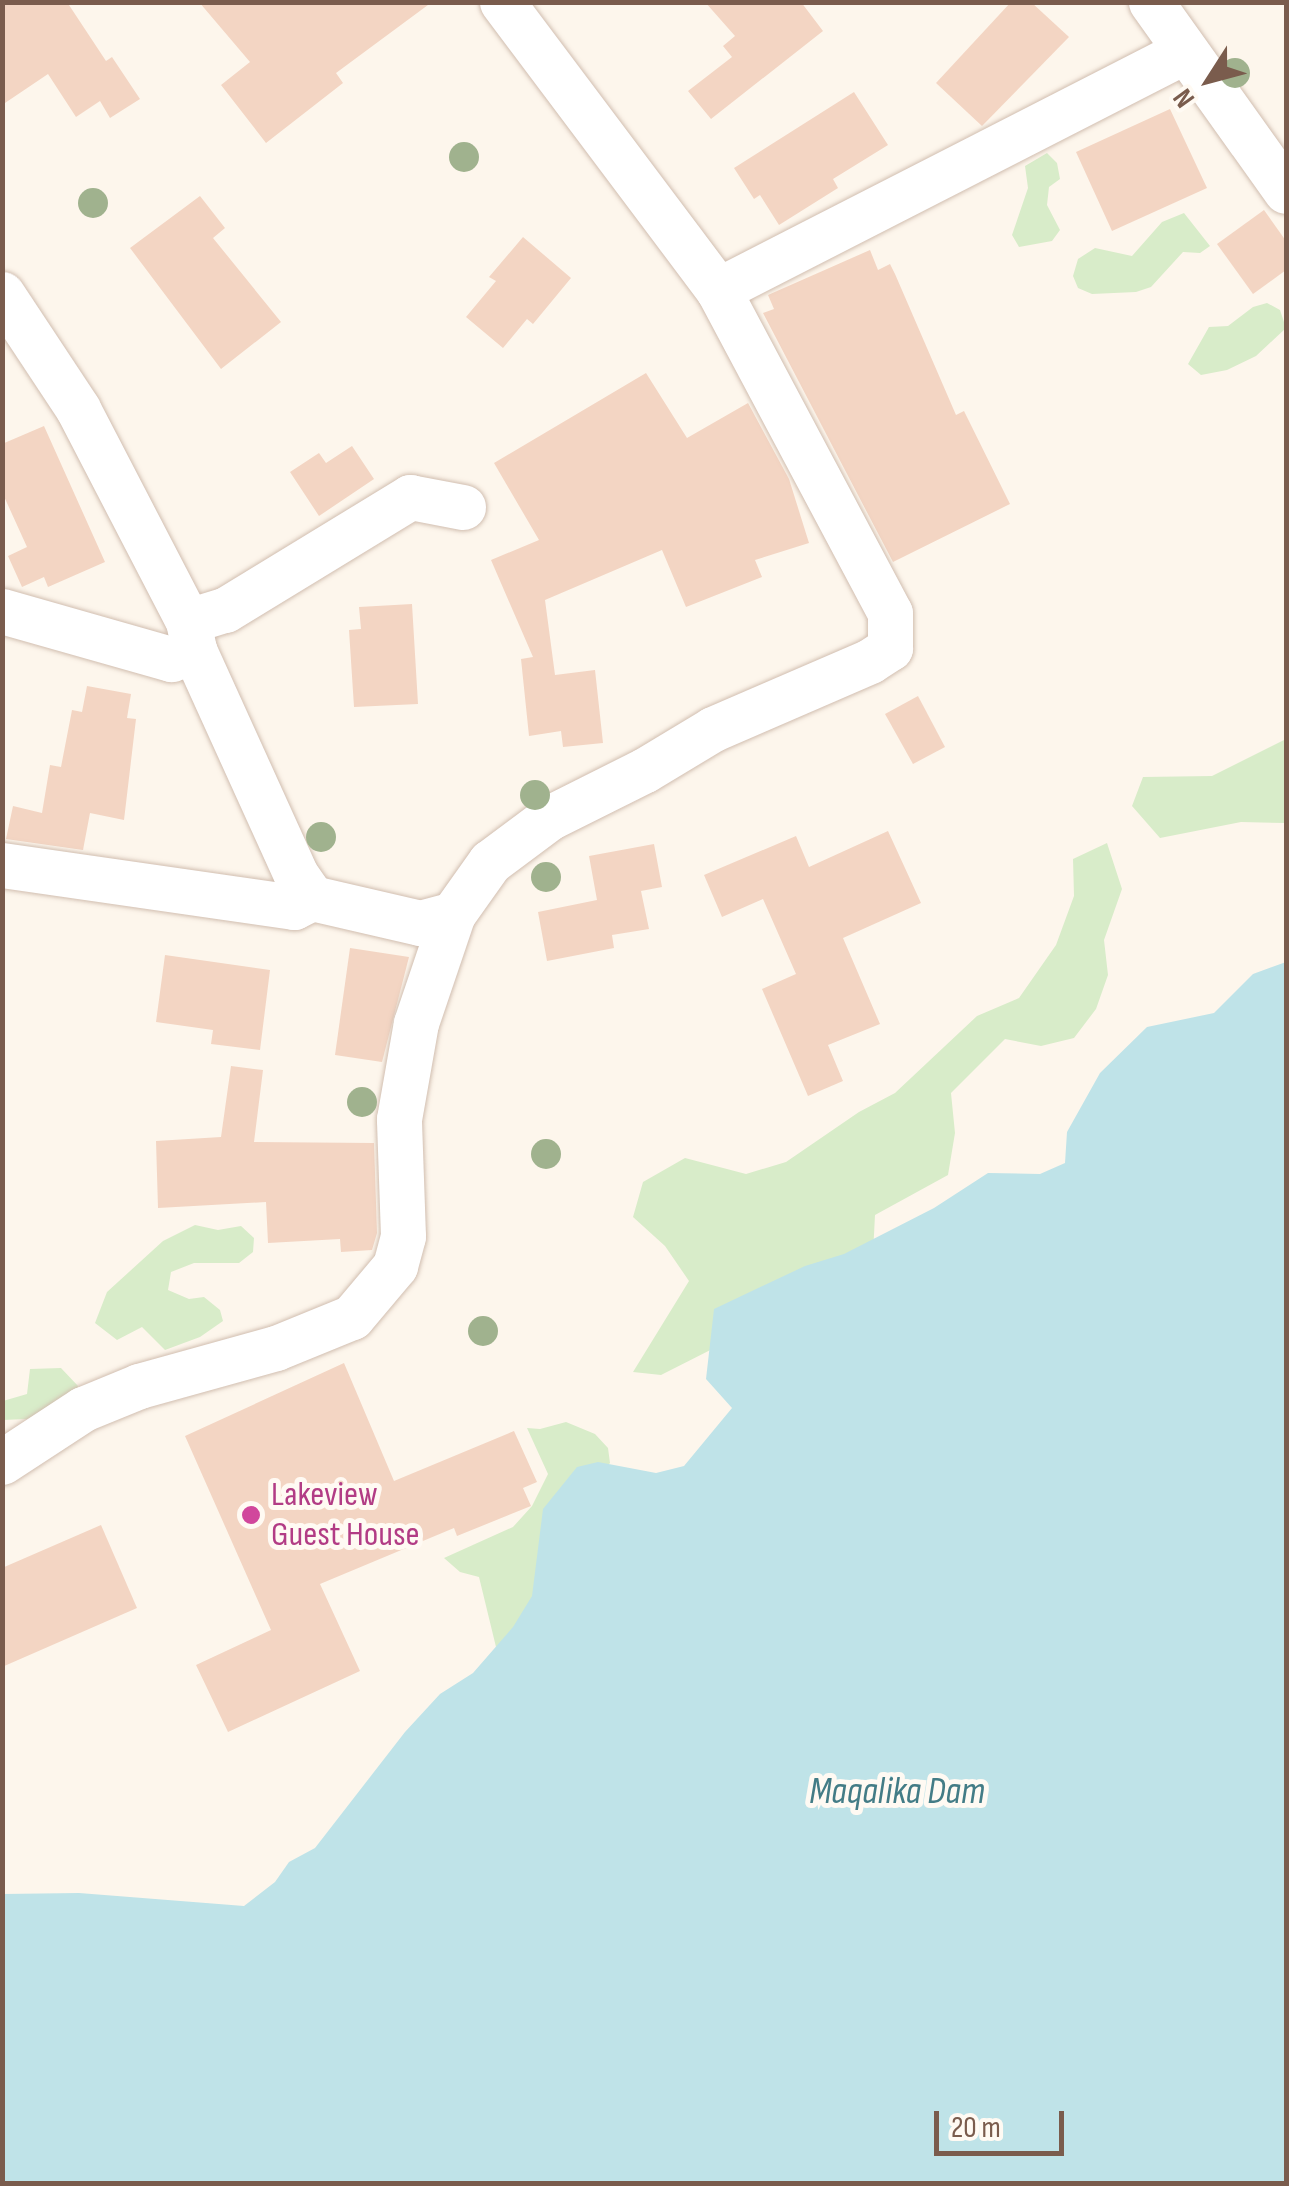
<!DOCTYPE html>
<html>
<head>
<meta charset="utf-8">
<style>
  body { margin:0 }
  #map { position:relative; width:1289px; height:2186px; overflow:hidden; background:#fdf6ec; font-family:"Sofia Sans Condensed",sans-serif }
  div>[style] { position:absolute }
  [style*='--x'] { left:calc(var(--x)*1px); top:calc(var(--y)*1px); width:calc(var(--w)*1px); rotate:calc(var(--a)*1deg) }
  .green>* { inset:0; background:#d8ecc9 }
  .water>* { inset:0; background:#bfe3e8 }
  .building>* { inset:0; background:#f3d5c3 }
  .roads { filter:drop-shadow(0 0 2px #d1beb0) drop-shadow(0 0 2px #d1beb0) }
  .minor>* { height:45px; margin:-22.5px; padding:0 22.5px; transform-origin:22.5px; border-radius:22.5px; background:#fff }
  .trees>* { width:30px; height:30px; margin:-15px; border-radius:50%; background:#a0b28e }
  .dots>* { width:28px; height:28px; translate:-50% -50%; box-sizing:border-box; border:5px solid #fffaf3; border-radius:50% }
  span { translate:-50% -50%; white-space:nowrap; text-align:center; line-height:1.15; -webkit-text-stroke:10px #fffaf3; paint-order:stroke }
  .hotel-label { font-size:35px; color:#b23c85 }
  .left { translate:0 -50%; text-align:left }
  .water-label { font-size:38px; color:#437c86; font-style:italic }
  .frame { position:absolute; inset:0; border:5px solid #7a5c4d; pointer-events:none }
  .north { position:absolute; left:1159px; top:30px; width:100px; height:100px; -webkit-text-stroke:8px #fffaf3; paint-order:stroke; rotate:234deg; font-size:28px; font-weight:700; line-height:40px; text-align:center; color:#7a5c4d }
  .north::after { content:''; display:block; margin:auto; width:35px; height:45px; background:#7a5c4d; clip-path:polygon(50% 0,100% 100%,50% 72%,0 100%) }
  .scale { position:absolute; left:934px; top:2111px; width:130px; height:45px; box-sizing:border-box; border:5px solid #7a5c4d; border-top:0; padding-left:12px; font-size:30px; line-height:35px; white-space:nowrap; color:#7a5c4d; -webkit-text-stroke:8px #fffaf3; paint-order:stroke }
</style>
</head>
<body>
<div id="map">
  <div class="green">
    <i style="clip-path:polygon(1047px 153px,1057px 163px,1060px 179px,1049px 187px,1047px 205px,1060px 230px,1052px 241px,1019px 247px,1012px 235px,1028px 188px,1025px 166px)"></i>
    <i style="clip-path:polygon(1184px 213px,1210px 246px,1200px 253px,1183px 252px,1151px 287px,1136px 292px,1092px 294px,1078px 288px,1073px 276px,1078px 259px,1095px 248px,1132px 256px,1162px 222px)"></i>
    <i style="clip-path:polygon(1267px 303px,1280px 310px,1286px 328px,1256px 356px,1227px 370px,1201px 375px,1188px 364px,1209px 327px,1228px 326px,1253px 307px)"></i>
    <i style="clip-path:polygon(1286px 739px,1286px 823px,1241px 822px,1160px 838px,1132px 806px,1143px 777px,1212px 776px)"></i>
    <i style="clip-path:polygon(1107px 843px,1122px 889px,1104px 940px,1108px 975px,1096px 1009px,1074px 1038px,1041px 1046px,1005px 1039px,951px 1093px,955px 1133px,948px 1175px,875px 1215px,873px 1254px,738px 1336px,661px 1375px,633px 1372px,689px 1281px,665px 1246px,633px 1217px,643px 1182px,685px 1158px,746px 1174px,786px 1162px,859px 1112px,895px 1093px,977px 1016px,1019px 998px,1056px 945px,1074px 896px,1073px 859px)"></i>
    <i style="clip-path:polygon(195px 1225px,218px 1230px,241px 1226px,254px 1238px,253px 1252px,239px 1263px,194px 1263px,171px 1272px,168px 1290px,189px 1299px,204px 1297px,220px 1310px,223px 1321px,200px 1337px,165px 1350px,142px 1327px,117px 1340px,95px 1323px,107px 1292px,163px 1241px)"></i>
    <i style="clip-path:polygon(61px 1368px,78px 1386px,78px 1399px,48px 1418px,3px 1420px,3px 1401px,27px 1394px,30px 1369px)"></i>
    <i style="clip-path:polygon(566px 1422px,595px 1434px,608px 1448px,610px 1463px,593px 1483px,569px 1612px,496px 1647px,479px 1577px,460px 1572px,444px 1558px,513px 1527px,532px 1506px,548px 1474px,527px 1428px,540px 1429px)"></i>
  </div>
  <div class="water">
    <i style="clip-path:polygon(1286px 962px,1286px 2183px,3px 2183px,3px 1894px,79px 1893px,244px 1906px,275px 1882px,289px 1862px,315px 1848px,405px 1732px,440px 1694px,473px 1673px,513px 1627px,532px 1596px,543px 1509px,577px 1467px,598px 1462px,656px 1473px,684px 1466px,732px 1408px,706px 1379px,714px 1309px,805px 1266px,844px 1254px,934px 1208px,988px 1173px,1040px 1174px,1065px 1163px,1067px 1132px,1100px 1073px,1147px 1027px,1214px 1013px,1253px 974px)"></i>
  </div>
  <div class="building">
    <i style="clip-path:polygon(2px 2px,67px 2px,106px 61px,112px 57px,140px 99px,110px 118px,100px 101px,76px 117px,48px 74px,2px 105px)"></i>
    <i style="clip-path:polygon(199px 2px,432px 2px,336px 73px,343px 83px,266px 143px,221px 85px,250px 62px)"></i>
    <i style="clip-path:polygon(705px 2px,801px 2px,823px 31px,711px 119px,688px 91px,732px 57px,723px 46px,735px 36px)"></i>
    <i style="clip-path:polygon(1011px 2px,1031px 2px,1069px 37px,982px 126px,936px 83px)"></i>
    <i style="clip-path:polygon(854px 92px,888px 145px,833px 179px,838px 188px,779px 225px,760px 195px,754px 199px,734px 168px)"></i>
    <i style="clip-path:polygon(1170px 109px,1207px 188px,1112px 231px,1076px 152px)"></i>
    <i style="clip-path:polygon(200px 196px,225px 228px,213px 238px,281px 322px,221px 369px,130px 248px)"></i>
    <i style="clip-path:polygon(1264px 210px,1286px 241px,1286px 270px,1253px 294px,1217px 244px)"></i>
    <i style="clip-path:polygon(523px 237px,571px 278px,533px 324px,527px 319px,503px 348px,466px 317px,496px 281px,489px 277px)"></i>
    <i style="clip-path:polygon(870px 250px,878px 270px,890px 264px,895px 274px,956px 415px,964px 411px,1010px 504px,893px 562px,763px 313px,774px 309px,768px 295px)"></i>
    <i style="clip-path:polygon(646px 373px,687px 438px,748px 403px,789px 479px,809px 543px,755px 560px,762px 577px,686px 607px,662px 550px,545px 600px,555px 675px,595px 670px,603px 743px,563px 747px,561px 731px,529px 736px,521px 659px,533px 657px,491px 560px,539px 540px,494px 463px)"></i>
    <i style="clip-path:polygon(44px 426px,105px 562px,48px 587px,44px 577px,22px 587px,8px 556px,27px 547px,2px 492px,2px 444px)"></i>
    <i style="clip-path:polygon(352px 446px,374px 479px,319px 516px,290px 472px,319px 453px,326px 463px)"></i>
    <i style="clip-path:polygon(412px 604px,418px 704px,354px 707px,349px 630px,361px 629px,359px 607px)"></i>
    <i style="clip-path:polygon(87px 686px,131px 694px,127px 718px,136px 719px,124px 820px,90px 813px,83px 850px,6px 839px,13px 806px,42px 813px,50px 765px,61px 767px,72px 710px,82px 712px)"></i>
    <i style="clip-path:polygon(918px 696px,945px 747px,913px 764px,885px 714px)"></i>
    <i style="clip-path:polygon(888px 831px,921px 903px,843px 938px,880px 1024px,828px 1045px,843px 1081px,808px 1096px,762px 989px,796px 974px,763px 899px,722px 917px,704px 875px,796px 836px,809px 867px)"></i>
    <i style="clip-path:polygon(654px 844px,662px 887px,641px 891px,649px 929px,612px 935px,614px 948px,547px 961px,538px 912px,597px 900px,589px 856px)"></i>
    <i style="clip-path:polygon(350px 948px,409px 957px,382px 1062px,335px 1055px)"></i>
    <i style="clip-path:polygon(165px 955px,270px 970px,260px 1050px,211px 1044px,213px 1030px,156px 1022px)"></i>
    <i style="clip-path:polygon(231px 1066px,263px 1070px,254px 1142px,374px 1143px,377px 1233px,372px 1250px,341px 1252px,340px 1239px,268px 1243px,266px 1202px,158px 1208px,156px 1141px,221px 1137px)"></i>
    <i style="clip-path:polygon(344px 1363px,394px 1481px,514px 1431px,537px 1482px,523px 1488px,531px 1506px,457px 1536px,454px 1528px,320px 1584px,360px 1671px,228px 1732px,196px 1665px,271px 1630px,185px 1436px)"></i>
    <i style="clip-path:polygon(101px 1525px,137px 1608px,2px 1667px,2px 1568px)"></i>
  </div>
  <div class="roads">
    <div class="minor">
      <i style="--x:502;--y:2;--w:360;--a:53.1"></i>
      <i style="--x:718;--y:290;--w:522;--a:-27.1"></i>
      <i style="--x:1151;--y:2;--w:232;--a:54.5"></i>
      <i style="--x:2;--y:294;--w:138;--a:56.5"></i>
      <i style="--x:78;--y:409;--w:239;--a:62.6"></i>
      <i style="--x:188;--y:621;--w:30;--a:78"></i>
      <i style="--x:194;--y:650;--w:247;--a:65.6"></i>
      <i style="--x:296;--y:875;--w:28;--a:55"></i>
      <i style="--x:312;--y:898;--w:111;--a:13"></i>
      <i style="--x:420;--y:923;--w:34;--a:-15"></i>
      <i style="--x:453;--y:914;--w:64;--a:-54.6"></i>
      <i style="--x:490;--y:862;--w:74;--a:-36.7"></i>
      <i style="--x:549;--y:818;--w:107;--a:-26.6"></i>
      <i style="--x:645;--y:770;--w:79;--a:-31.1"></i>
      <i style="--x:713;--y:729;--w:171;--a:-23.4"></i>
      <i style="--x:870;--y:661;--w:24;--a:-33"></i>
      <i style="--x:890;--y:648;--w:35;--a:-90"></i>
      <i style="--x:890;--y:613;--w:366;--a:-118"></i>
      <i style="--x:2;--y:611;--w:176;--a:15.9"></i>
      <i style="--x:171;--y:659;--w:25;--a:-21"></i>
      <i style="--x:188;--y:621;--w:39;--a:-17"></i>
      <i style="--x:225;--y:610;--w:217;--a:-31.4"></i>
      <i style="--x:410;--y:497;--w:54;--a:10.7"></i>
      <i style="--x:2;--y:865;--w:295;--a:8.2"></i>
      <i style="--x:294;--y:907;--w:20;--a:-27"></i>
      <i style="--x:2;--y:1462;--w:97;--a:-33.2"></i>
      <i style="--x:83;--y:1409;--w:61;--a:-22.3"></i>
      <i style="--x:139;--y:1386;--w:142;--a:-15.5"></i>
      <i style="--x:276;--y:1348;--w:82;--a:-22.2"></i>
      <i style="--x:352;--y:1317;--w:67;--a:-49.9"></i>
      <i style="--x:395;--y:1266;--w:31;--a:-75"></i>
      <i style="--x:403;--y:1236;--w:117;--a:-92"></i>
      <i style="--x:399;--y:1119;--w:97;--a:-80"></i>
      <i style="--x:416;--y:1023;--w:115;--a:-71.3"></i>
    </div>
  </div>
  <div class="trees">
    <i style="left:1235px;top:73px"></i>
    <i style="left:464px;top:157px"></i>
    <i style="left:93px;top:203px"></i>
    <i style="left:535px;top:795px"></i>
    <i style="left:321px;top:837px"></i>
    <i style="left:546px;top:877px"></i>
    <i style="left:362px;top:1102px"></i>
    <i style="left:546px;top:1154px"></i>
    <i style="left:483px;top:1331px"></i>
  </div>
  <div class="dots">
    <i style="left:251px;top:1515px;background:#d1479c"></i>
  </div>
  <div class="hotel-label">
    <span class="left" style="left:271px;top:1515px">Lakeview<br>Guest House</span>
  </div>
  <div class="water-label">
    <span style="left:897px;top:1792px">Maqalika Dam</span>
  </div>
  <div class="frame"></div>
  <div class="north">N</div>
  <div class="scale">20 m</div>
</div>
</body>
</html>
